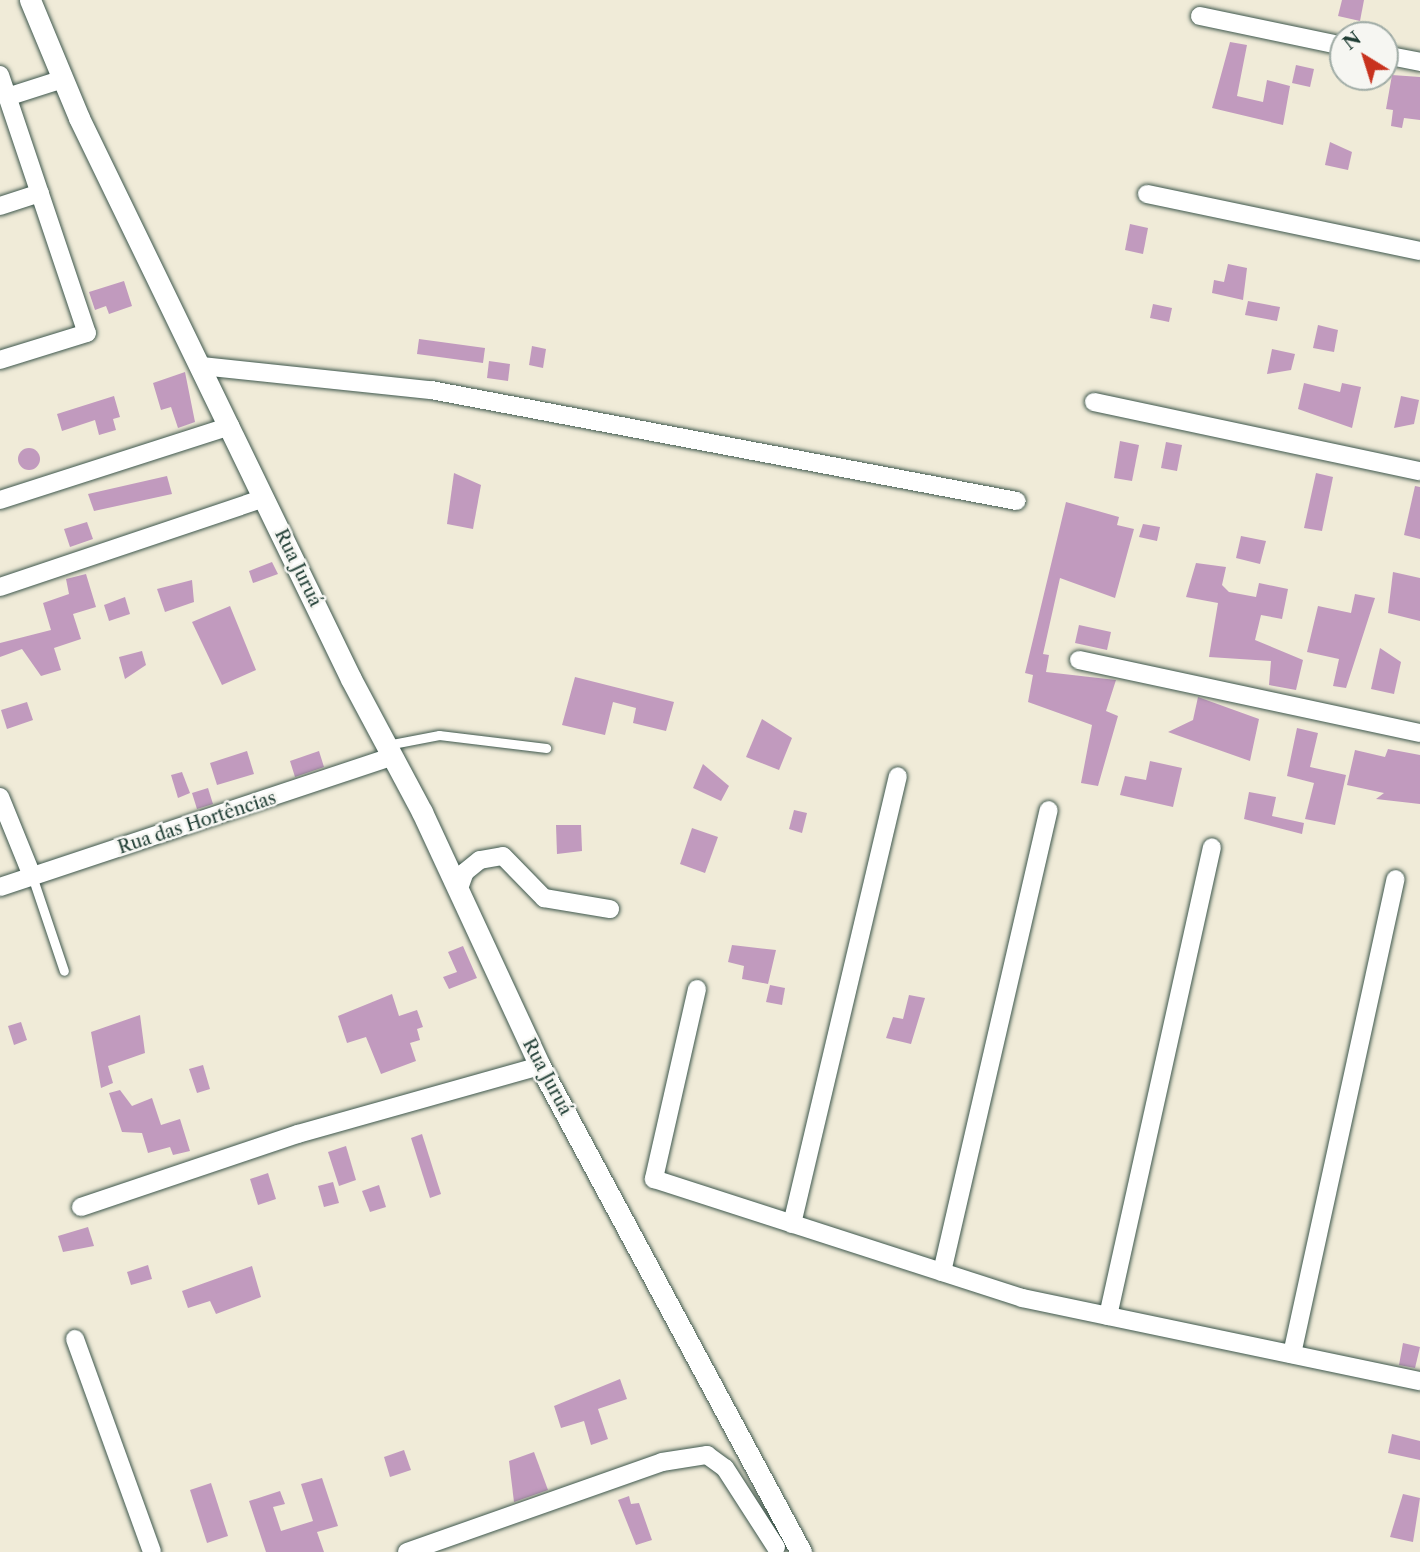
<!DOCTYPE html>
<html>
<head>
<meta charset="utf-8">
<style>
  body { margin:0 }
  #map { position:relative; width:1420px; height:1552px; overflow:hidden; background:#f0ebd8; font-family:"Libre Caslon Text",serif }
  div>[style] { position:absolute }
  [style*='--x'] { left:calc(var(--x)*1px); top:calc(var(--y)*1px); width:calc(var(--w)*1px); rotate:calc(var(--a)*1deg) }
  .building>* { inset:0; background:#c19abe }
  .round { border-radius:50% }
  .roads { filter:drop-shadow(0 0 2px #3e574d) drop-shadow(0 0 2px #3e574d) }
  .service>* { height:9px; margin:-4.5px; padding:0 4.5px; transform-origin:4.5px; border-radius:4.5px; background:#fff }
  .minor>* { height:18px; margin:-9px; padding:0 9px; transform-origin:9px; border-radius:9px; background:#fff }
  .tertiary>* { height:21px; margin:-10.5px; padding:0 10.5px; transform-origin:10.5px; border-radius:10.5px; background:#fff }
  span { translate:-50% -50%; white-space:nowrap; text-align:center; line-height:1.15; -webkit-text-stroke:5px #f6f6f2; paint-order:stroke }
  .street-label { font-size:18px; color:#1f3d34 }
  .north { position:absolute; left:1329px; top:21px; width:70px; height:70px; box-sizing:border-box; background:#f6f6f2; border:2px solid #a0aca6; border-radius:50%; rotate:322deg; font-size:19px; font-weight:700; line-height:28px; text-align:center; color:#1f3d34 }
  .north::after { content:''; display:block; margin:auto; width:24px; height:32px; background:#c8321e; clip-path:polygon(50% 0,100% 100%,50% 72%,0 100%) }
</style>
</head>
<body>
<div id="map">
  <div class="building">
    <i style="clip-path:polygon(1342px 0,1364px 0,1360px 21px,1338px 16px)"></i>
    <i style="clip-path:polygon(1230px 42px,1247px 45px,1237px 96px,1263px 102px,1267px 80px,1290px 86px,1283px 125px,1212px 108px)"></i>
    <i style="clip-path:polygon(1296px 65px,1314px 69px,1310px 87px,1292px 83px)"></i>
    <i style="clip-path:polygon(1392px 75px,1420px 77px,1420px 120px,1404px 118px,1402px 128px,1391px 126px,1393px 110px,1386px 109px)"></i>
    <i style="clip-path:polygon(1330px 142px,1352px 152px,1348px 170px,1325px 165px)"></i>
    <i style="clip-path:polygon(1130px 224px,1148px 228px,1143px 254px,1125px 250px)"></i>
    <i style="clip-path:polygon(1228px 264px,1247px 268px,1243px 300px,1212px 293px,1214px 280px,1224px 282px)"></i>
    <i style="clip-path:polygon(124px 281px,132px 306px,109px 314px,106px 306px,95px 310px,89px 292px)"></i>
    <i style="clip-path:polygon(1248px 301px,1280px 307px,1277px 321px,1245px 315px)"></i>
    <i style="clip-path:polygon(1153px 304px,1172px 308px,1169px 322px,1150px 318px)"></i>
    <i style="clip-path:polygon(1318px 325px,1338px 330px,1334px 352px,1313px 348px)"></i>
    <i style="clip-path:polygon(419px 339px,485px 348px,483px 363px,417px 354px)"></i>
    <i style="clip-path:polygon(532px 346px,546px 349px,543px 368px,529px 365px)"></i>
    <i style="clip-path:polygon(1272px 349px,1295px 354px,1291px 370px,1267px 374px)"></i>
    <i style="clip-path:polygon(489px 361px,510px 364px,508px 381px,487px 378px)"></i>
    <i style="clip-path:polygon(185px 372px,195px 422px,178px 428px,171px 407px,161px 410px,153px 383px)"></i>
    <i style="clip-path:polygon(1304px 383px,1340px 392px,1342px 383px,1361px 387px,1352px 428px,1298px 409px)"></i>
    <i style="clip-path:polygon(114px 396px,120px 417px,113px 419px,116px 430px,99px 435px,95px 420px,62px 431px,57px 414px)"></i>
    <i style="clip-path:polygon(1401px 396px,1419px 400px,1414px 424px,1394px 428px)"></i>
    <i style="clip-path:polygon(1120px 441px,1139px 445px,1132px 481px,1114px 478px)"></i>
    <i style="clip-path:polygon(1166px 442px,1182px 445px,1177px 471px,1161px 468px)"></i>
    <i class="round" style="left:18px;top:448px;width:22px;height:22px"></i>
    <i style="clip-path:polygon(454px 473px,481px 485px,473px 529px,447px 524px)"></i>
    <i style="clip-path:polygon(1316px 473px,1333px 477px,1322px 531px,1304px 528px)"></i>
    <i style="clip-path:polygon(167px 476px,172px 494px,94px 511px,88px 494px)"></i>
    <i style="clip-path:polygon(1415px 486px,1420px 487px,1420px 539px,1404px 535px)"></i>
    <i style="clip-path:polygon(1066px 502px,1119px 517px,1117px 525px,1134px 529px,1115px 598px,1060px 578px,1043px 654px,1049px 655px,1046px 672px,1116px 680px,1106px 711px,1118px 716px,1098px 786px,1081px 783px,1092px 725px,1028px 702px,1033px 675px,1025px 673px)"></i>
    <i style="clip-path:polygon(87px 522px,93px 539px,70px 547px,64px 529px)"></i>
    <i style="clip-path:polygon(1143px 524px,1160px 527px,1157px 541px,1139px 537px)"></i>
    <i style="clip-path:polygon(1241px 536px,1266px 541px,1260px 564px,1236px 558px)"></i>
    <i style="clip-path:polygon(272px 562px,278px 574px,253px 583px,249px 571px)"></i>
    <i style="clip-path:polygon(1196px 563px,1226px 567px,1222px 585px,1229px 592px,1256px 597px,1259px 583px,1288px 589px,1282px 619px,1261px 615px,1255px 640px,1303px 660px,1296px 690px,1269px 685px,1271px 661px,1209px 657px,1218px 603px,1186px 597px)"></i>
    <i style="clip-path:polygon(1393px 572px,1420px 578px,1420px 621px,1388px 613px)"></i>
    <i style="clip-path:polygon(86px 574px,96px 607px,73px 614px,81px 639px,54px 648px,61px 670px,41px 676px,22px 649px,0 657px,0 643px,51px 630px,43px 603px,69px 594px,66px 579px)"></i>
    <i style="clip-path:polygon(192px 580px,194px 602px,165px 612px,157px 589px)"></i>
    <i style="clip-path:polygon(1355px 594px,1375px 598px,1346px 688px,1333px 686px,1339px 659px,1307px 652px,1318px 606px,1351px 613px)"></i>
    <i style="clip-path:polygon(125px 597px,130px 614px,109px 621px,104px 605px)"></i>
    <i style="clip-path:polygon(230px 606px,256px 670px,222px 685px,192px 622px)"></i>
    <i style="clip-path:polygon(1079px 625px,1111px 632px,1107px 650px,1075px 643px)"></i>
    <i style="clip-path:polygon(1380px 648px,1401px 662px,1394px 694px,1371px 689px)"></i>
    <i style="clip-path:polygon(142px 651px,146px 665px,125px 679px,119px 657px)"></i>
    <i style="clip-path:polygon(575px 677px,674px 702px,666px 731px,633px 723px,636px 708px,613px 702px,605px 735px,562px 725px)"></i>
    <i style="clip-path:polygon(1198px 697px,1259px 719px,1250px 761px,1168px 732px,1193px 720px)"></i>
    <i style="clip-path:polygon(27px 702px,33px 720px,7px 729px,1px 710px)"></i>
    <i style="clip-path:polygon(762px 719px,792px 738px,779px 770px,746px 757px)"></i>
    <i style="clip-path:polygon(1297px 728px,1318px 733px,1310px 767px,1346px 775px,1335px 825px,1305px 819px,1314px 783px,1287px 776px)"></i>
    <i style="clip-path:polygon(1388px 749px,1420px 755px,1420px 804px,1376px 799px,1384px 793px,1347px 785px,1355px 750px,1385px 757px)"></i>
    <i style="clip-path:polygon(247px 751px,254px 774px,217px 785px,210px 763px)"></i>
    <i style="clip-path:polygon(319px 751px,324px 767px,295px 777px,290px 761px)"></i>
    <i style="clip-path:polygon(1150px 761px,1182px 768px,1173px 807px,1120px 795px,1125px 776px,1146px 780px)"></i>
    <i style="clip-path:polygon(703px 764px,729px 786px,721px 801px,693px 788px)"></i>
    <i style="clip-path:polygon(182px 772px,190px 793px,178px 798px,171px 775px)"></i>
    <i style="clip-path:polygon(208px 788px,213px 804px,197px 809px,192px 793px)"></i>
    <i style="clip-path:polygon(1249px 792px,1276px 797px,1272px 816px,1304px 823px,1302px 834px,1244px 819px)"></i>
    <i style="clip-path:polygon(794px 810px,807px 813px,802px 833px,789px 829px)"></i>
    <i style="clip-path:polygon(556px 825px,581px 825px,582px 851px,557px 854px)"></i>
    <i style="clip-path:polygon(692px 828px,718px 837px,705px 873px,680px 864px)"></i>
    <i style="clip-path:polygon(732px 945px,776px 950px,768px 984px,742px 979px,744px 966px,728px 962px)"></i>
    <i style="clip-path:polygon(463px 946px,477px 978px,449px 989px,443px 977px,457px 972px,448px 952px)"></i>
    <i style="clip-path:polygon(770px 985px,785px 988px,782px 1005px,766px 1002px)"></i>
    <i style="clip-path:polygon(392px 994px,399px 1016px,417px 1010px,423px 1027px,417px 1029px,420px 1040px,410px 1043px,416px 1061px,381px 1074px,366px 1037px,347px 1043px,338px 1016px)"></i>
    <i style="clip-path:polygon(909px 995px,925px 998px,911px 1044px,886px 1038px,893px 1017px,903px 1019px)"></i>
    <i style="clip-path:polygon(140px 1015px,145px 1053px,108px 1066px,113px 1083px,101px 1088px,91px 1032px)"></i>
    <i style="clip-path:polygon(21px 1022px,27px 1040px,14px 1045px,8px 1026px)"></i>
    <i style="clip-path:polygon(203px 1065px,210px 1089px,197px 1093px,189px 1069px)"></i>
    <i style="clip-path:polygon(120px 1090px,132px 1106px,152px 1098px,161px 1125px,180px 1119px,190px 1151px,173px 1155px,170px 1147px,148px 1153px,142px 1133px,122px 1132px,109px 1093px)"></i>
    <i style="clip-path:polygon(422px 1134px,441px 1194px,430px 1198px,411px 1138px)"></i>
    <i style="clip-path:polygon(346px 1146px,356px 1180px,339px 1186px,328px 1152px)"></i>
    <i style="clip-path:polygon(268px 1173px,276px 1199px,258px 1205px,250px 1179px)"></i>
    <i style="clip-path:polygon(333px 1182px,339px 1203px,324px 1207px,318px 1186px)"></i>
    <i style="clip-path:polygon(379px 1185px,386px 1207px,370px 1212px,362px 1191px)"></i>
    <i style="clip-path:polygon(88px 1227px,94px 1246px,63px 1252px,58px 1236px)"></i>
    <i style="clip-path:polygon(148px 1265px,152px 1279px,131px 1285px,127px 1272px)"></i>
    <i style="clip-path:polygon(252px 1266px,261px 1297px,216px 1314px,210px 1301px,188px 1308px,182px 1291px)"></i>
    <i style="clip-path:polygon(1403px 1343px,1420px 1347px,1415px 1368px,1399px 1365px)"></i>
    <i style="clip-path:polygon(620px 1379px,627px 1399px,598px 1409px,608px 1439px,591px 1445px,584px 1421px,561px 1428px,554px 1406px)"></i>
    <i style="clip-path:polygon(1392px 1434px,1420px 1441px,1420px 1460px,1388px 1453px)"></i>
    <i style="clip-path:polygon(404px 1450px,411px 1470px,390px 1477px,384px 1457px)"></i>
    <i style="clip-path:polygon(534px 1452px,548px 1490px,514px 1502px,509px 1461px)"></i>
    <i style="clip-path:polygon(322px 1478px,338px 1526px,317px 1532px,324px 1552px,266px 1552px,249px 1501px,280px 1491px,285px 1504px,273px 1507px,281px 1531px,313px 1521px,301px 1484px)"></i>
    <i style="clip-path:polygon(211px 1483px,228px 1536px,207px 1543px,190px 1490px)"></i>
    <i style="clip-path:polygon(1403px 1494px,1420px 1498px,1413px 1542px,1390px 1537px)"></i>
    <i style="clip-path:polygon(629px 1496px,631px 1504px,639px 1503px,652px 1540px,636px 1545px,618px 1500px)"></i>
  </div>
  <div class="roads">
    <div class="service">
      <i style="--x:387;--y:745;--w:53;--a:-10.9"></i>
      <i style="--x:439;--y:735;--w:108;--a:6.9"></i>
      <i style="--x:32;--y:876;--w:100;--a:71.4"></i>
    </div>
    <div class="minor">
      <i style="--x:1200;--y:16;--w:146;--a:11.8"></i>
      <i style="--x:1385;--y:55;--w:36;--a:11"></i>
      <i style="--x:0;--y:75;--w:272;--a:71.4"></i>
      <i style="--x:87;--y:333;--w:91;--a:162.8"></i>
      <i style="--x:7;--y:97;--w:59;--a:-17.8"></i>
      <i style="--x:1147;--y:194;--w:279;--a:11.8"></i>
      <i style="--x:0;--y:206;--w:42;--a:-18"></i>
      <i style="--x:201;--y:366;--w:231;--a:6"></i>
      <i style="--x:431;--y:390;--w:596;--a:10.73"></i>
      <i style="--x:1094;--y:402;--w:333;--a:12"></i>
      <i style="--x:0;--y:500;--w:242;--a:-17.8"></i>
      <i style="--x:0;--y:587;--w:279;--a:-18.6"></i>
      <i style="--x:1079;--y:660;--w:349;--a:12.1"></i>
      <i style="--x:0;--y:797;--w:85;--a:67.9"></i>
      <i style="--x:0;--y:887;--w:414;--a:-18.4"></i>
      <i style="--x:458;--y:891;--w:20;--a:-70"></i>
      <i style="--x:465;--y:872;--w:19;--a:-39"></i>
      <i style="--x:480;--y:860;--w:23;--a:-10"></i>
      <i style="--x:503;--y:856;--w:59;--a:45.7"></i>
      <i style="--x:544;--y:898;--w:67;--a:9.5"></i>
      <i style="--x:697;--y:989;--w:195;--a:102.8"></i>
      <i style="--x:654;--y:1179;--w:387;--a:17.9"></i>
      <i style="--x:1022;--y:1298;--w:407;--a:11.8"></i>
      <i style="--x:81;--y:1207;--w:229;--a:-18.6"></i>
      <i style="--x:298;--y:1134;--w:251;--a:-15.7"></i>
      <i style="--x:792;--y:1224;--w:460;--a:-76.7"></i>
      <i style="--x:942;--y:1272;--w:474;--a:-77"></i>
      <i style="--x:1108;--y:1316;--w:480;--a:-77.5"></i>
      <i style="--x:75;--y:1339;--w:226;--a:70.1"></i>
      <i style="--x:1292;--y:1354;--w:486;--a:-77.7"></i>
      <i style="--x:407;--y:1552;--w:270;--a:-19.4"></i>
      <i style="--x:662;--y:1462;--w:46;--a:-8.8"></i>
      <i style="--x:707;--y:1455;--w:22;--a:36"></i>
      <i style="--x:725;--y:1468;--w:94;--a:57.2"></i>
    </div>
    <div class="tertiary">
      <i style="--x:30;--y:0;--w:128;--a:67.4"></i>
      <i style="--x:79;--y:118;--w:623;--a:64.13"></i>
      <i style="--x:351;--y:679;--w:151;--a:61.9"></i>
      <i style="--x:422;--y:812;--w:280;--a:65.1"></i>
      <i style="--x:540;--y:1066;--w:552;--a:61.76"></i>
    </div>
  </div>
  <div class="street-label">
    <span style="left:298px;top:568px;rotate:64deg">Rua Juruá</span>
    <span style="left:197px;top:823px;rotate:-18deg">Rua das Hortências</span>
    <span style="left:547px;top:1077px;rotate:62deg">Rua Juruá</span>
  </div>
  <div class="north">N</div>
</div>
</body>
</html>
